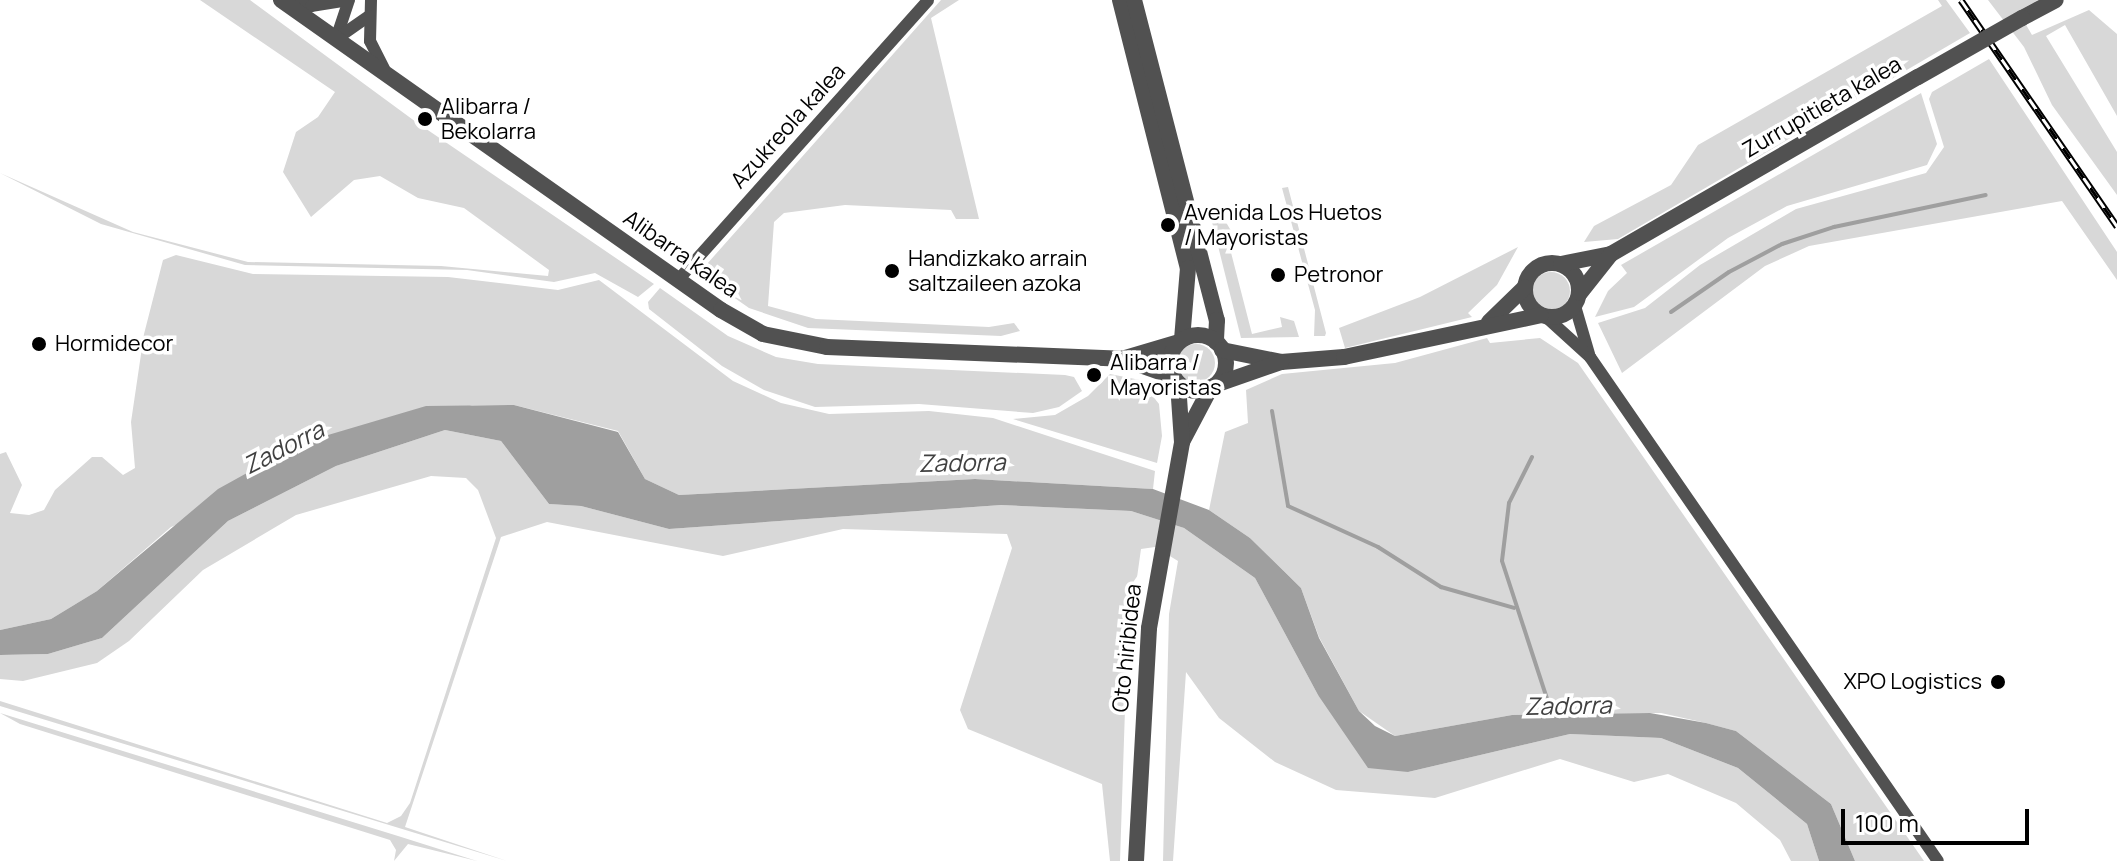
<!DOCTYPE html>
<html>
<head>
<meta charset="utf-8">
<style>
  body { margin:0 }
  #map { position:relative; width:2117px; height:861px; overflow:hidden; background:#fff; font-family:Manrope,sans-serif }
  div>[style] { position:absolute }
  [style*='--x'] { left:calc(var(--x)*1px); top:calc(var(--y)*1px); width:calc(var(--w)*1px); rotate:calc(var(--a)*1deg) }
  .green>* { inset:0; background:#d8d8d8 }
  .round { border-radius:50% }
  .water>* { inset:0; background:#9f9f9f }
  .stream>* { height:4px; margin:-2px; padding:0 2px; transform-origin:2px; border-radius:2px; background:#9f9f9f }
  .minor>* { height:12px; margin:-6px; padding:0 6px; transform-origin:6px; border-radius:6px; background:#515151 }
  .tertiary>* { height:16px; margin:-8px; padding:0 8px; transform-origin:8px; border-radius:8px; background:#515151 }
  .tertiary>.ring { margin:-8px; padding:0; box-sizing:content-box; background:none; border:16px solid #515151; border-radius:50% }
  .rail>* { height:7px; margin-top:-3.5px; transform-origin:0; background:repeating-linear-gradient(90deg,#fff 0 12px,#000 0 24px); box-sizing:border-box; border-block:2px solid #000 }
  .tertiary-bridge>* { height:16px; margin:-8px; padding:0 8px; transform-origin:8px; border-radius:8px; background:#515151 }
  .dots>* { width:22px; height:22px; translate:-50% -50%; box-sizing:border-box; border:4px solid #fff; border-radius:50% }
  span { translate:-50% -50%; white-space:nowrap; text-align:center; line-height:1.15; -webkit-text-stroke:7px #fff; paint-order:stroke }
  .poi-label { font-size:22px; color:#000 }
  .left { translate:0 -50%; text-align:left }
  .right { translate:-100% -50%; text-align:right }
  .street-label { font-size:22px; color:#000 }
  .water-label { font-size:24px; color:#404040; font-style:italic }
  .scale { position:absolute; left:1841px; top:809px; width:188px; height:36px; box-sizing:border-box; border:4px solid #000; border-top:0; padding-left:10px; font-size:24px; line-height:28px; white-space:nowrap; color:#000; -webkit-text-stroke:6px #fff; paint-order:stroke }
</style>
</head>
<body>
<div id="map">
  <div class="green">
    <i style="clip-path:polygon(200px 0,250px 0,416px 122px,654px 284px,638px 297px,595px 273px,554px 282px,467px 270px,245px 265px,101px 224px,0 173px,133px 232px,248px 262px,441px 266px,548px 276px,549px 270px,464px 208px,418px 198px,380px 176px,354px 180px,311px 217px,283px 172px,296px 132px,318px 117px,335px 92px)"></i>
    <i style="clip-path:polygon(941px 0,959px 0,931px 18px,979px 219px,956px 219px,951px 210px,845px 205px,784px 213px,774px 222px,768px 306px,816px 319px,989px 327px,1014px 323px,1020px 331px,1001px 336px,808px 328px,749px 308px,699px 273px)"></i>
    <i style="clip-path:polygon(1938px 0,1946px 0,1970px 33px,1618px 239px,1584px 242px,1594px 226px,1671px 185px,1698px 145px,1942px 6px)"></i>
    <i style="clip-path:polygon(1988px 0,2038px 0,2018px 11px,2032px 35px,2089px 10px,2117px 34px,2117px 116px,2065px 25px,2046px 36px,2117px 152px,2117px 195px,2052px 105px,2024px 47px)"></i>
    <i style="clip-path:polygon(1989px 59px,2117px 252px,2117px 280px,2062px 201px,1809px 246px,1765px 266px,1622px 373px,1598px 323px,1645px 308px,1700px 265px,1796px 209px,1926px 173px,1944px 147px,1929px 99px,1932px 92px)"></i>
    <i style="clip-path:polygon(1921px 93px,1937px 144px,1927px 165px,1787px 206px,1728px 238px,1634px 307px,1595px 317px,1608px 291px,1627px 273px,1621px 265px)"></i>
    <i style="clip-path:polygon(1288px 187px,1326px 333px,1325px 336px,1314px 336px,1315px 310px,1282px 188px)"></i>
    <i style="clip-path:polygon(1224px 219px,1233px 234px,1227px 237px,1252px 334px,1282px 327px,1280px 317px,1294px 321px,1299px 337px,1241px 338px,1212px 222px)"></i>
    <i style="clip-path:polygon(1518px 247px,1497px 285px,1468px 313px,1472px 317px,1345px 348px,1339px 328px,1420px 297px)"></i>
    <i style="clip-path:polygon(176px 255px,253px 274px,448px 277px,558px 290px,599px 280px,733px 381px,781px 403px,829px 414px,929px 411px,993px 418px,1155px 471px,1153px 489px,975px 479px,679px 495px,645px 479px,618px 431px,514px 405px,472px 405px,171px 527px,97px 591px,51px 619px,0 630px,0 454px,6px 452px,22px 485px,10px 513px,29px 515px,44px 510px,55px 490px,92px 457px,102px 457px,123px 475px,135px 468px,131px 422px,144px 334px,163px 260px)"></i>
    <i class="round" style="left:1532px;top:272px;width:38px;height:38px"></i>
    <i style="clip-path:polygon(660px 288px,728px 336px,776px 357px,818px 364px,1065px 375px,1074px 377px,1082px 391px,1059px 407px,1033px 413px,919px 404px,815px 407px,764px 390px,722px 366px,649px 309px,648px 302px)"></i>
    <i style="clip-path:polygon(1487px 338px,1490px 343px,1540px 338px,1578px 363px,1924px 861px,1855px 861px,1831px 804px,1736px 731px,1706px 723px,1661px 713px,1512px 715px,1395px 736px,1359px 711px,1319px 637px,1301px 588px,1250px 538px,1209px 510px,1225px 432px,1248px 423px,1246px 390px,1282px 374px,1395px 363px)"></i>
    <i class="round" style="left:1177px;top:344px;width:38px;height:38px"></i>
    <i style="clip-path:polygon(1110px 374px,1140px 380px,1159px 404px,1162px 436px,1157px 463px,1013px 419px,1055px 415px,1088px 396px)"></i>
    <i style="clip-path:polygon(445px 430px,501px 441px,549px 504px,581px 506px,669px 529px,1001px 505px,1131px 511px,1184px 528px,1255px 578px,1318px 695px,1408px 772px,1570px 734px,1661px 738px,1738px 768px,1807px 824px,1819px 861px,1791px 861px,1780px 840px,1736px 803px,1668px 774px,1634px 782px,1560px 759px,1435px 798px,1336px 790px,1275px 762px,1219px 718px,1186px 672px,1173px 861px,1163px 861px,1169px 614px,1178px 561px,1155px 547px,1141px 549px,1127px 649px,1120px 861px,1110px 861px,1102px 784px,968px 729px,960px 710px,1012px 548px,1007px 534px,843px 529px,723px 556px,547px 522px,501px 537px,405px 827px,507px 861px,0 706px,0 701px,387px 823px,401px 816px,410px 803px,496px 538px,478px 490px,466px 478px,431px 476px,296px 515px,203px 570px,129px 641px,97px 663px,23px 681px,0 679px,0 655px,48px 654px,102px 638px,228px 521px,336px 466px)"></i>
    <i style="clip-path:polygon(0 713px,398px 836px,477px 861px,408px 844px,394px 861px,396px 850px,390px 840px,20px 724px)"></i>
  </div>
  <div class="water">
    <i style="clip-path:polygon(514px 405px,618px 432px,645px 479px,679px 495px,975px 479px,1153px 489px,1209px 510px,1250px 538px,1301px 588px,1319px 638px,1359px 711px,1375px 726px,1395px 736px,1512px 715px,1650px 713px,1706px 723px,1736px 731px,1831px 804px,1855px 861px,1819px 861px,1807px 824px,1738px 768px,1661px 738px,1570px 734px,1408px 772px,1368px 768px,1318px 695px,1255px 578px,1184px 528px,1131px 511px,1001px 505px,669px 529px,581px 506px,549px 504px,501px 441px,445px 430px,336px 466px,228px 521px,102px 638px,48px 654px,0 655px,0 630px,51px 619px,97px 591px,218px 489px,301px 443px,426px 406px)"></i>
  </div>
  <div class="stream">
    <i style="--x:1671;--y:312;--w:70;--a:-34.6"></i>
    <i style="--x:1729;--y:272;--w:60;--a:-27.8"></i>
    <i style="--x:1782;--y:244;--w:55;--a:-18.1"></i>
    <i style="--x:1834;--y:227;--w:155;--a:-11.9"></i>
    <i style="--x:1272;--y:411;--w:96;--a:80.4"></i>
    <i style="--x:1288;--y:506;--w:99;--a:24.5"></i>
    <i style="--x:1378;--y:547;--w:75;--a:32.4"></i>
    <i style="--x:1441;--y:587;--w:76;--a:16"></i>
    <i style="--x:1532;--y:457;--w:51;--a:116.6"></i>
    <i style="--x:1509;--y:503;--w:58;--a:96.9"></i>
    <i style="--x:1502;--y:561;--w:164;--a:71.9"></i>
  </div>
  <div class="minor">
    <i style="--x:371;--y:0;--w:41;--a:91.4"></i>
    <i style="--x:370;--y:41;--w:31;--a:63"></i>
    <i style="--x:285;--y:3;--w:26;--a:7"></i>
    <i style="--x:311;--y:6;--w:38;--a:-9"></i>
    <i style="--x:336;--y:39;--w:41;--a:-71.6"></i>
    <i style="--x:336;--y:39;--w:40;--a:-34.9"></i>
    <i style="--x:678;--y:280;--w:375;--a:-48.2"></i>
    <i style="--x:1575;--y:306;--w:50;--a:73.7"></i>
    <i style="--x:1545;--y:316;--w:61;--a:42.3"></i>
    <i style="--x:1590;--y:357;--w:612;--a:55.38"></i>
  </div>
  <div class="tertiary">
    <i style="--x:281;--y:0;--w:538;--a:35.17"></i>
    <i style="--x:721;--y:310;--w:48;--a:29.7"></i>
    <i style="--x:763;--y:334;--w:65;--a:11.5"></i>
    <i style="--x:827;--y:347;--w:295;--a:2.3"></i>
    <i style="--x:1122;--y:359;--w:59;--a:-16.6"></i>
    <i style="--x:1120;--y:0;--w:276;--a:75.8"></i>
    <i style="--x:1188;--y:268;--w:72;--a:94.8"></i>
    <i style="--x:1134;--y:0;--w:331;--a:75.5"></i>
    <i style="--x:1217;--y:320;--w:22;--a:93"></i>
    <i style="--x:2022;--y:18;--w:38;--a:-28"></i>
    <i class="ring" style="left:1525px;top:263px;width:38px;height:38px"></i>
    <i style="--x:1561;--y:264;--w:51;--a:-11.3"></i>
    <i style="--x:1611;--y:254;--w:354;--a:-30"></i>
    <i style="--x:1580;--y:293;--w:50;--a:-51.5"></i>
    <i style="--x:1489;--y:322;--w:50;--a:-44.2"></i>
    <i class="ring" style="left:1170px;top:335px;width:40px;height:40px"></i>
    <i style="--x:1222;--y:350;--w:60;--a:11.5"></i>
    <i style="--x:1281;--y:362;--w:63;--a:-4.5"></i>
    <i style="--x:1344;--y:357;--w:201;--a:-12"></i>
    <i style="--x:1123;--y:359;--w:54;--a:19.4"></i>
    <i style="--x:1215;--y:385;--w:70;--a:-19.2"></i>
    <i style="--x:1183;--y:440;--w:60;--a:-62.2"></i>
    <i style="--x:1136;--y:861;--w:233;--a:-86.8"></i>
    <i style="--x:1149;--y:628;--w:189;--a:-79.9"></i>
    <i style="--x:1182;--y:442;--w:59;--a:-93.9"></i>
  </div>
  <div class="rail">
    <i style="--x:1961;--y:0;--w:275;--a:55.4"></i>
  </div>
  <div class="tertiary-bridge">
    <i style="--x:1918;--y:77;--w:120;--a:-29.6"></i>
  </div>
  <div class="dots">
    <i style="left:425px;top:119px;background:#000"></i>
    <i style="left:1168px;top:225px;background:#000"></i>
    <i style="left:892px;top:271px;background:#000"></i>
    <i style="left:1278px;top:275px;background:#000"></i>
    <i style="left:39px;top:344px;background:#000"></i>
    <i style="left:1094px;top:375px;background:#000"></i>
    <i style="left:1998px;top:682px;background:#000"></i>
  </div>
  <div class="poi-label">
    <span class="left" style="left:441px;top:119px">Alibarra /<br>Bekolarra</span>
    <span class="left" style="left:1184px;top:225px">Avenida Los Huetos<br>/ Mayoristas</span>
    <span class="left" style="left:908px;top:271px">Handizkako arrain<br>saltzaileen azoka</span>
    <span class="left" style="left:1294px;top:275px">Petronor</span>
    <span class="left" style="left:55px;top:344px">Hormidecor</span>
    <span class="left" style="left:1110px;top:375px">Alibarra /<br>Mayoristas</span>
    <span class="right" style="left:1982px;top:682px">XPO Logistics</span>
  </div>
  <div class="street-label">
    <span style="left:1822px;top:107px;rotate:-30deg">Zurrupitieta kalea</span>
    <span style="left:788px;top:126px;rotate:-48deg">Azukreola kalea</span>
    <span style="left:681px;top:254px;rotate:35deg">Alibarra kalea</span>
    <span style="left:1127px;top:648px;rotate:-84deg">Oto hiribidea</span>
  </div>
  <div class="water-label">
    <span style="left:283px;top:447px;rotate:-27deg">Zadorra</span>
    <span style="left:962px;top:462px;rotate:-1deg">Zadorra</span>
    <span style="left:1568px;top:705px;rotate:-1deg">Zadorra</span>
  </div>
  <div class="scale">100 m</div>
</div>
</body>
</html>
